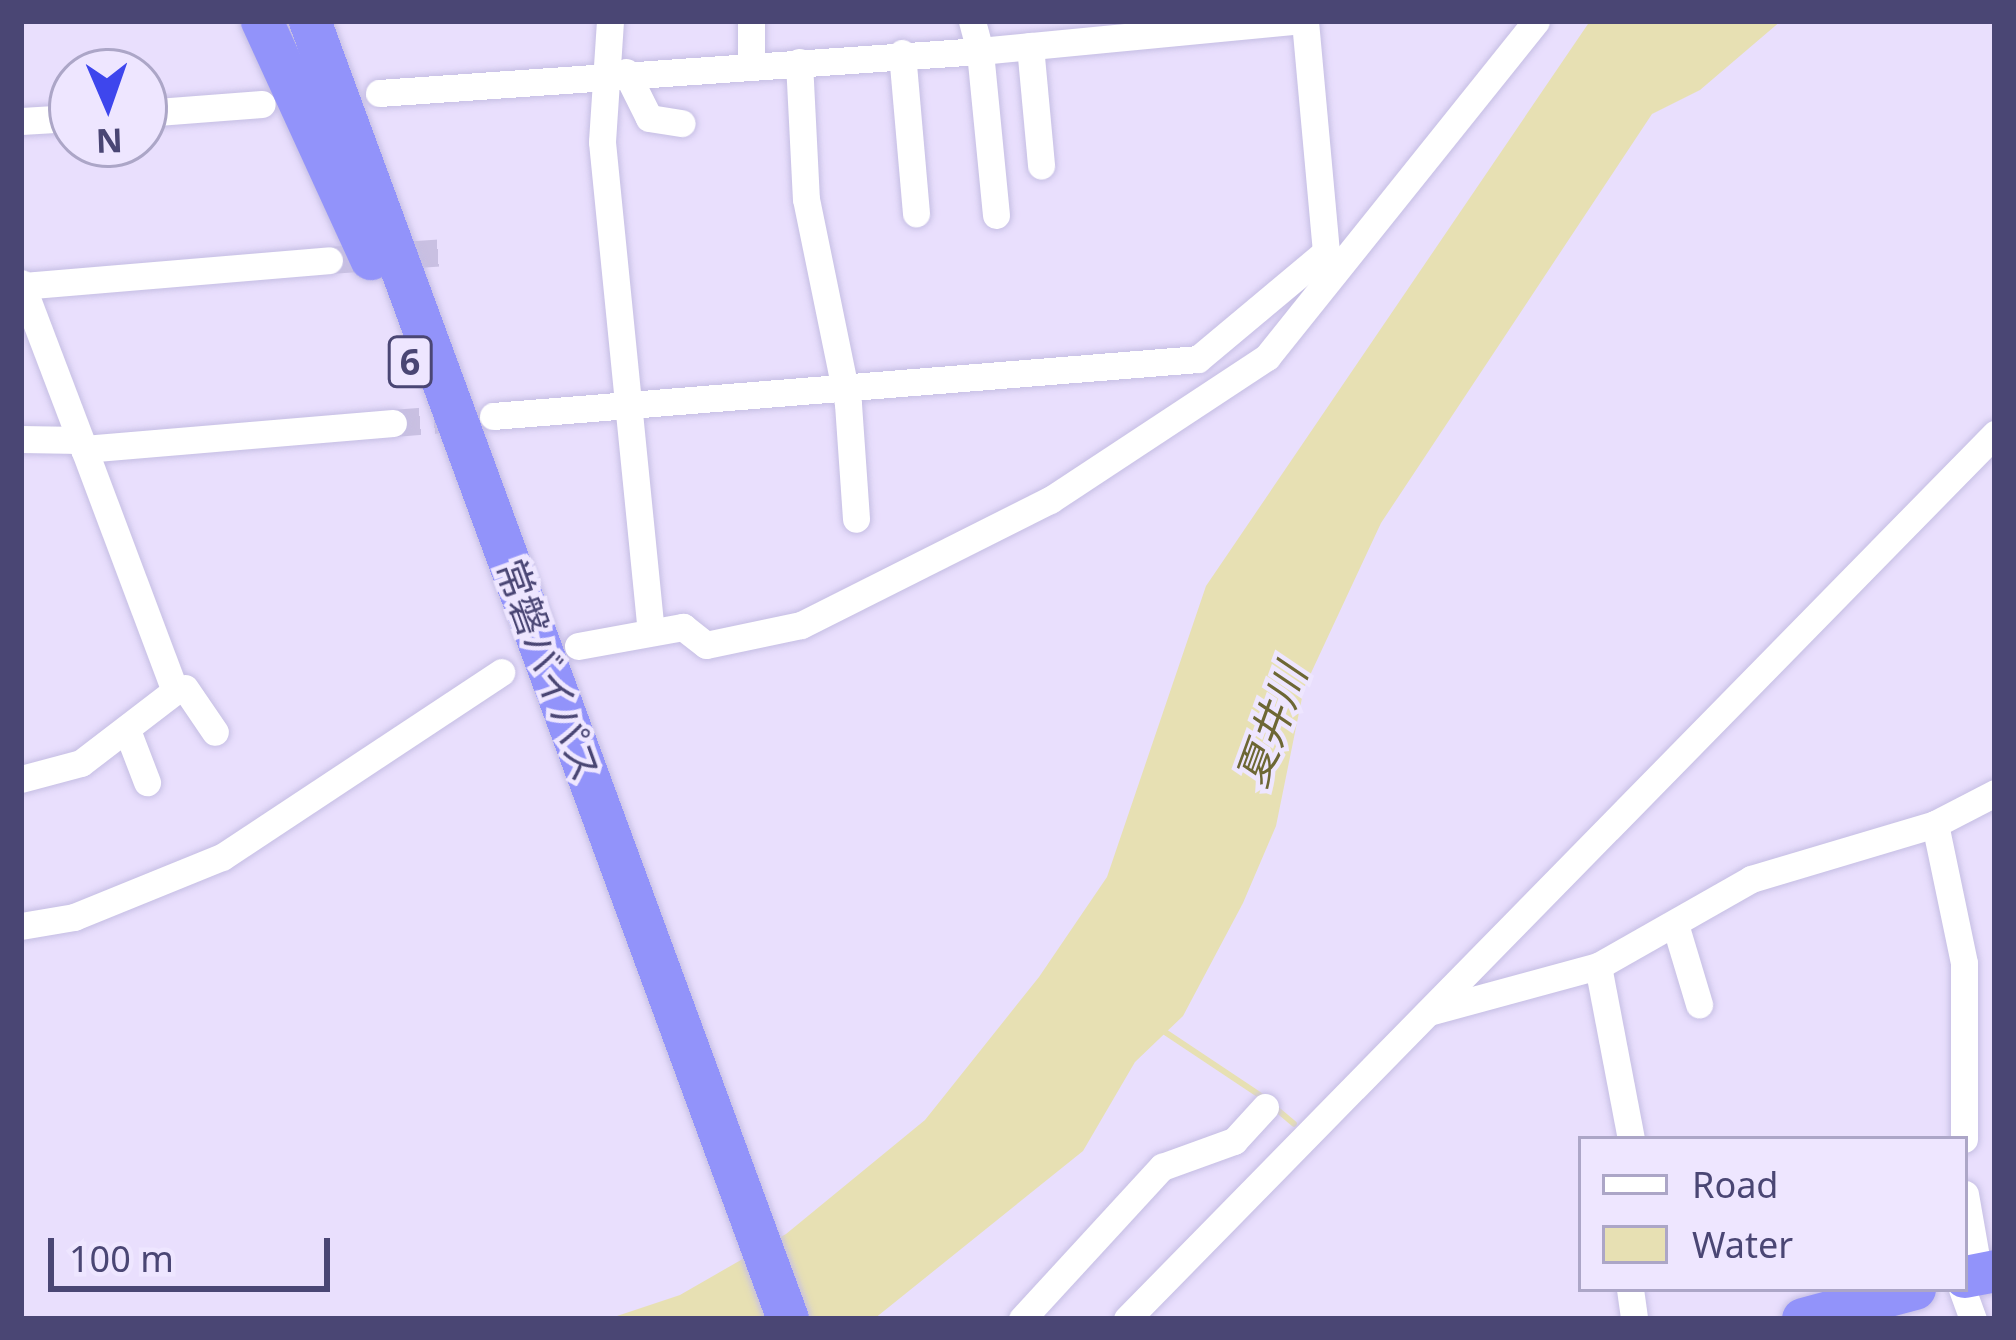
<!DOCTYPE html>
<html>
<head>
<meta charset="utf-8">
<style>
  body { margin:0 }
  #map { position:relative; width:2016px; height:1340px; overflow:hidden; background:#e9dffd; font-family:"Noto Sans","Noto Sans JP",sans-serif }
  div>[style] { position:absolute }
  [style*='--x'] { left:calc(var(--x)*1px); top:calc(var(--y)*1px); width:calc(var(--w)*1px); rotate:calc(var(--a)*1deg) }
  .water>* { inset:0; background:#e7e0b3 }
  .stream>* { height:6px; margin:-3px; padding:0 3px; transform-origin:3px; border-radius:3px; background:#e7e0b3 }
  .minor-tunnel>* { height:27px; margin-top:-13.5px; transform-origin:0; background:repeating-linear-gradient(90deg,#c9c0e2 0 27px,transparent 0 41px) }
  .roads { filter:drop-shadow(0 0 3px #c5bee3) drop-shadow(0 0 3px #c5bee3) }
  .minor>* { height:27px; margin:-13.5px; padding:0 13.5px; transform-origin:13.5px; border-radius:13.5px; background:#fff }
  .highway>* { height:42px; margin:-21px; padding:0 21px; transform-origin:21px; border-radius:21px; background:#9293fa }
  span { translate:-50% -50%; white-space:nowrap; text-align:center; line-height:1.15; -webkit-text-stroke:9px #eee6ff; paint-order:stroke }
  .shield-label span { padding:3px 9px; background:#eee6ff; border:3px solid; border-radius:9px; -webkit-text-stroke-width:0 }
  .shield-label { font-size:36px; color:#4a4674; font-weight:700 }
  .street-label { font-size:39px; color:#4a4674 }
  .water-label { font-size:42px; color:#6d6734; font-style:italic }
  .frame { position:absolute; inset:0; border:24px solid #4a4674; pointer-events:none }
  .legend { position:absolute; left:1578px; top:1136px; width:390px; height:156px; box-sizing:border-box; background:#eee6ff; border:3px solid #aca6c7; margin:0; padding:15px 21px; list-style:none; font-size:36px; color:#4a4674 }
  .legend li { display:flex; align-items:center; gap:24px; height:60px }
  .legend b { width:60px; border:3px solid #aca6c7 }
  .north { position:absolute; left:48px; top:48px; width:120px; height:120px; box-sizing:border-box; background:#eee6ff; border:3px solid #aca6c7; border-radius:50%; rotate:178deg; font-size:33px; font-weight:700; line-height:48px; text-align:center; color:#4a4674 }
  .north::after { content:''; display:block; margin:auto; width:42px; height:54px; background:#3e46ed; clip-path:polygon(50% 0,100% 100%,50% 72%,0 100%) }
  .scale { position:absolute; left:48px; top:1238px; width:282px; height:54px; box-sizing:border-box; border:6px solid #4a4674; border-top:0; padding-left:15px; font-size:36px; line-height:42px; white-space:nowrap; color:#4a4674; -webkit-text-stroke:9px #eee6ff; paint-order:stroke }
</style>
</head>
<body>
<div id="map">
  <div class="water">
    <i style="clip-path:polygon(1590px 21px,1781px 21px,1700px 90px,1652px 114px,1381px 523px,1304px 688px,1276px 826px,1243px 903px,1183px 1016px,1135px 1062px,1083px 1151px,874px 1319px,608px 1319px,680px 1295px,786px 1234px,925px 1120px,1039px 977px,1107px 877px,1206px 586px)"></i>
  </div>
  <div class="stream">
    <i style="--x:1165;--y:1032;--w:119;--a:33.7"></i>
    <i style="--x:1274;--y:1107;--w:26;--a:40"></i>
  </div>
  <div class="minor-tunnel">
    <i style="--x:329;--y:260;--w:118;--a:-3.9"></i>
    <i style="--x:393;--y:423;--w:78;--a:-4.4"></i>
  </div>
  <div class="roads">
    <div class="minor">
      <i style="--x:610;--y:21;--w:121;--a:93.8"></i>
      <i style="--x:602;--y:142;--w:490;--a:84.3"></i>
      <i style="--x:1030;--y:46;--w:120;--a:84.7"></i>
      <i style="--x:902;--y:53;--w:161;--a:85"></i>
      <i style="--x:799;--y:62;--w:137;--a:87.1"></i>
      <i style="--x:806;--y:199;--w:209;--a:78.4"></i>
      <i style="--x:848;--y:404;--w:115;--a:86"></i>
      <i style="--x:751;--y:65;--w:44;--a:-90"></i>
      <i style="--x:626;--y:72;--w:51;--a:63.4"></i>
      <i style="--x:649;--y:118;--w:33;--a:9"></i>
      <i style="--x:379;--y:93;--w:602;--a:-4"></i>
      <i style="--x:980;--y:51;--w:31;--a:-105"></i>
      <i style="--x:144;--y:113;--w:118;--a:-4.4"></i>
      <i style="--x:21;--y:121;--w:51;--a:-3.4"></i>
      <i style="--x:996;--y:215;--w:165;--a:-95.6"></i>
      <i style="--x:980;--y:51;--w:313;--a:-5.5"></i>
      <i style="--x:21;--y:283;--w:178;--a:69.2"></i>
      <i style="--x:84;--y:449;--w:310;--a:-4.8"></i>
      <i style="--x:22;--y:286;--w:308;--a:-4.8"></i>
      <i style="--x:493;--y:416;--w:707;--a:-4.62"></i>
      <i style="--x:1198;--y:359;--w:167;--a:-39.9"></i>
      <i style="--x:1326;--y:252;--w:232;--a:-95.2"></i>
      <i style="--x:21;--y:439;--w:59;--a:1"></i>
      <i style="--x:578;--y:646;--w:107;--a:-10.3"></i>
      <i style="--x:683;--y:627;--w:29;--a:38"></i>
      <i style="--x:706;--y:645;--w:97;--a:-11.9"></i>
      <i style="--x:801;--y:625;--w:279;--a:-26.7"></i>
      <i style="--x:1050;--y:500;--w:260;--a:-33.4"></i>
      <i style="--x:1267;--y:357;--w:430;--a:-51.3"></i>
      <i style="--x:185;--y:688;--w:53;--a:55.7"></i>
      <i style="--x:127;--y:730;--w:56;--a:69"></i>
      <i style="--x:21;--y:779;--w:62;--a:-14.9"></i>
      <i style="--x:81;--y:763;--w:118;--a:-37.5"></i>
      <i style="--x:175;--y:691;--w:259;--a:-110.6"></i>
      <i style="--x:1935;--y:824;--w:142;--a:78.2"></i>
      <i style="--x:1964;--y:963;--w:176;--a:90"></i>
      <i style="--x:1675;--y:924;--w:84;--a:73.3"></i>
      <i style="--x:21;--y:926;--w:54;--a:-9.6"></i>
      <i style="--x:74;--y:917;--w:160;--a:-22.1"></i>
      <i style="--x:222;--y:857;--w:335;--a:-33.5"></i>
      <i style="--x:1598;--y:966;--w:176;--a:79.2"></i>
      <i style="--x:1429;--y:1012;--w:175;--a:-15.2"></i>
      <i style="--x:1598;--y:966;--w:176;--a:-29.6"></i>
      <i style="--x:1751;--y:879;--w:192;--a:-16.6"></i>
      <i style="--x:1935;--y:824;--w:68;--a:-27.3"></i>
      <i style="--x:1965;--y:1194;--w:81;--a:80.1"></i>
      <i style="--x:1630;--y:1289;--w:30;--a:82"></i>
      <i style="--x:1962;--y:1289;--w:32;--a:70"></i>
      <i style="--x:1022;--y:1319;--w:207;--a:-47.4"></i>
      <i style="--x:1162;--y:1167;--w:77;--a:-19.9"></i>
      <i style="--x:1234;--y:1141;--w:46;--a:-47.6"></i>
      <i style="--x:1127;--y:1319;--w:1240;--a:-45.56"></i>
    </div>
    <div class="highway">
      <i style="--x:262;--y:21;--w:262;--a:65.4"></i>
      <i style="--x:310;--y:21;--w:1383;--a:69.78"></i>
      <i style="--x:1965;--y:1277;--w:31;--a:-11"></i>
      <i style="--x:1803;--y:1319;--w:116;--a:-15"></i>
    </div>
  </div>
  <div class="shield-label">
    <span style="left:410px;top:362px">6</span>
  </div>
  <div class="street-label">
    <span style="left:549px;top:670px;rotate:70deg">常磐バイパス</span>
  </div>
  <div class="water-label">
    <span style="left:1271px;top:725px;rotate:-70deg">夏井川</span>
  </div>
  <div class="frame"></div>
  <ul class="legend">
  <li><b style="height:15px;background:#fff"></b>Road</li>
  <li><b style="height:33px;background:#e7e0b3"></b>Water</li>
  </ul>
  <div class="north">N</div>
  <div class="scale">100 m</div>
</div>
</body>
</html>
